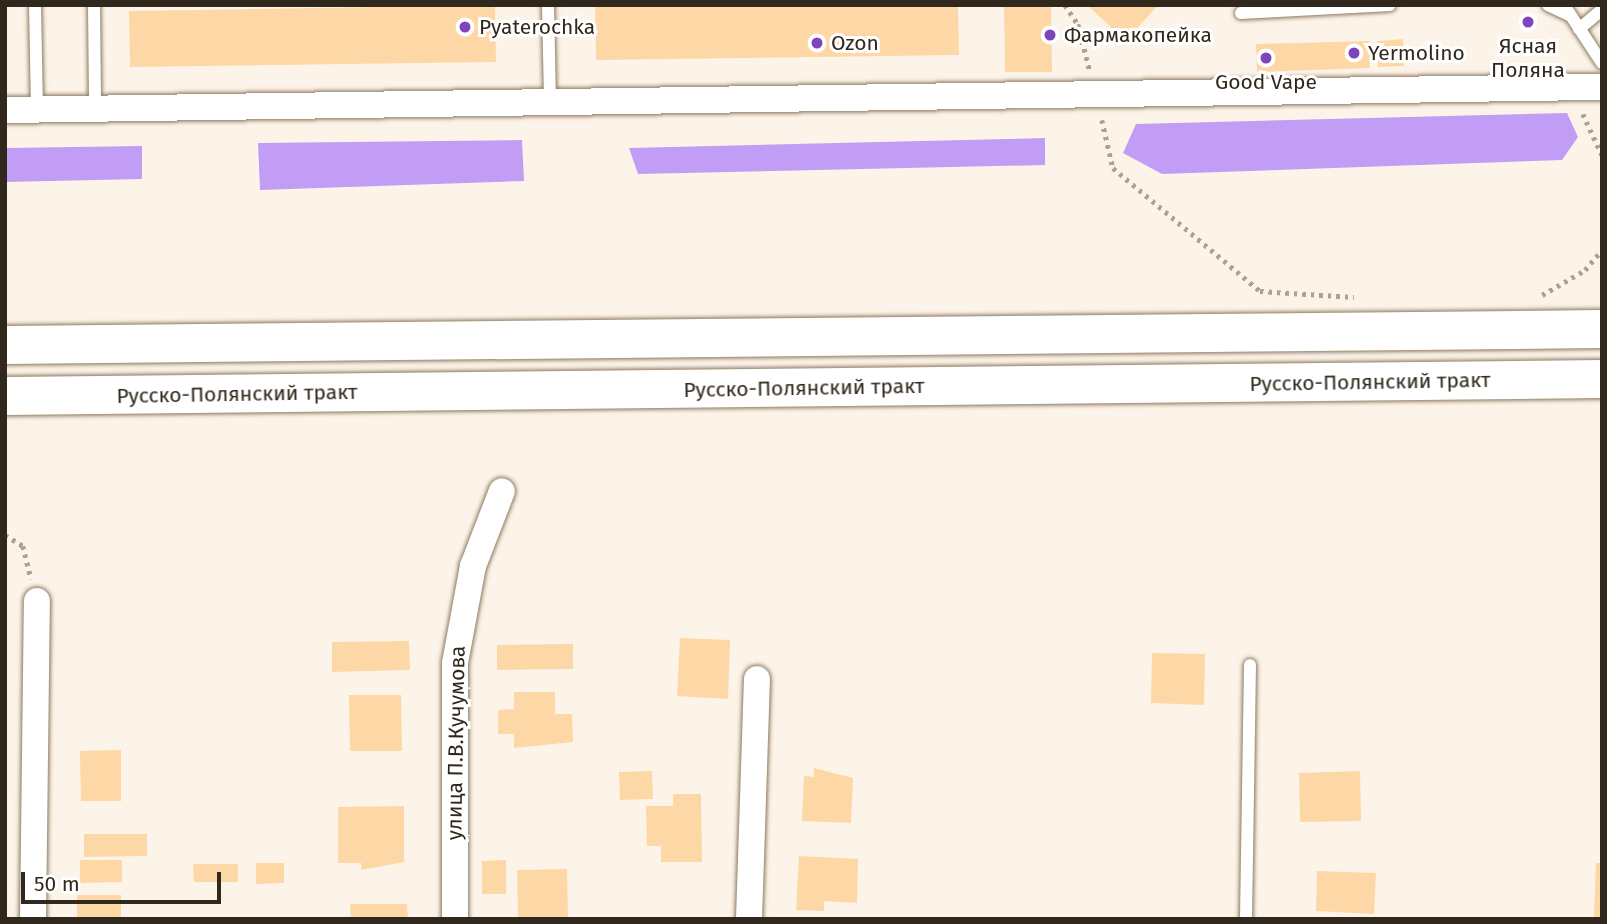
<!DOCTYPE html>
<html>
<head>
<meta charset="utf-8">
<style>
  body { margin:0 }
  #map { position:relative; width:1607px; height:924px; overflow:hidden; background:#fdf4e9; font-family:"Fira Sans",sans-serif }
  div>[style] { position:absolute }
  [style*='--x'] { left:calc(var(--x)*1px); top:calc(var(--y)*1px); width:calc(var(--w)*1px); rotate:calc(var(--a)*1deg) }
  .forest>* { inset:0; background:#c29df5 }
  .building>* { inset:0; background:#fdd8a6 }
  .path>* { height:4.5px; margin-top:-2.25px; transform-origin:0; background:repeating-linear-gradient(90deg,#aba297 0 3.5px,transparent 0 8.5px) }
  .roads { filter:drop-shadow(0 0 2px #8d7a60) drop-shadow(0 0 2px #8d7a60) }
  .lane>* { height:12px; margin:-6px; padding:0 6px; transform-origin:6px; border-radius:6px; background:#fff }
  .street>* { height:26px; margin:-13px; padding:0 13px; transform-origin:13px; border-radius:13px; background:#fff }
  .primary>* { height:38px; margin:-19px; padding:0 19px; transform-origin:19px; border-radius:19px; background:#fff }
  .dots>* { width:19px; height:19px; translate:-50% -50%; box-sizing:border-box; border:4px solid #fff; border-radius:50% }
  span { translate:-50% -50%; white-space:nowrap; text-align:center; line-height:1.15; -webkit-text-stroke:6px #fff; paint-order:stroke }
  .poi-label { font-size:21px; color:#30281d }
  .left { translate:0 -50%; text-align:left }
  .street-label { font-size:21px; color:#30281d }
  .frame { position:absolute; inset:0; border:7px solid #30281d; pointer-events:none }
  .scale { position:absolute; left:21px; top:872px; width:200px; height:32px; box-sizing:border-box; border:4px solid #30281d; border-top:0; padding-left:9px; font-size:21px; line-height:24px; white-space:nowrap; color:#30281d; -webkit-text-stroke:5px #fff; paint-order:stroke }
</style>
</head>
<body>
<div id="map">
  <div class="forest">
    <i style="clip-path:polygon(1567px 113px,1578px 137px,1562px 160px,1162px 174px,1123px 153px,1136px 124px)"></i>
    <i style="clip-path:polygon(1045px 138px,1045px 165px,638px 174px,629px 148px)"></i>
    <i style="clip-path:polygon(522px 140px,524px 181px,260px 190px,258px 143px)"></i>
    <i style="clip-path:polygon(142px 146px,142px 179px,5px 182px,5px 148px)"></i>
  </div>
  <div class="building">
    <i style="clip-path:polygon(595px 5px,958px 5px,959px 55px,596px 60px)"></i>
    <i style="clip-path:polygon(1004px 5px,1051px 5px,1052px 72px,1005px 72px)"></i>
    <i style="clip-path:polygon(1087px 5px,1158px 5px,1126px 41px)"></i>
    <i style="clip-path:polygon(437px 6px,495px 6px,496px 62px,130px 67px,129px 11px)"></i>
    <i style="clip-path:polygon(1403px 39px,1404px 66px,1378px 67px,1377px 41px)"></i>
    <i style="clip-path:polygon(1369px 41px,1370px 68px,1257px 72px,1256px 44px)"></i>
    <i style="clip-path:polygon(680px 638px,730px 640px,728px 699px,677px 696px)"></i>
    <i style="clip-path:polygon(409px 641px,410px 670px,332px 672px,332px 642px)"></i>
    <i style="clip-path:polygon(573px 644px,573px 669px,497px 670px,497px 645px)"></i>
    <i style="clip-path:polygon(1152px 653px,1205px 654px,1204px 705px,1151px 703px)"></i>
    <i style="clip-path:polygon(514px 692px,555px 692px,555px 714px,572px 714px,573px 742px,514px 748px,514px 734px,498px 734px,498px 710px,514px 709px)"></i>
    <i style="clip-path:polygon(349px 695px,401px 695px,402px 751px,350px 751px)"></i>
    <i style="clip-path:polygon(121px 750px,121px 801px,81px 801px,80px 751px)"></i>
    <i style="clip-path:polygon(814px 768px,853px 778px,851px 823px,802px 821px,804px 776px,814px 777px)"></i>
    <i style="clip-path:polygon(652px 771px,653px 799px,620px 800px,619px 772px)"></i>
    <i style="clip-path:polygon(1360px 771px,1361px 821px,1300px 822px,1299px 773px)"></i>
    <i style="clip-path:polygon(673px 794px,701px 794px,702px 862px,661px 862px,661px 846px,647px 846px,646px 806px,673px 806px)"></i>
    <i style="clip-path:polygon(404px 806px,404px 862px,361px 870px,361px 863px,338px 863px,338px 807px)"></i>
    <i style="clip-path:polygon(84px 834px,147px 834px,147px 856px,84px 857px)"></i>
    <i style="clip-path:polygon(799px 856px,858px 859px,857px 903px,824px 901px,824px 911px,796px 910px)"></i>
    <i style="clip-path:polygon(80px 860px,122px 860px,122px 882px,80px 883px)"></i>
    <i style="clip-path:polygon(506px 860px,506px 894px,482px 894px,482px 861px)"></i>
    <i style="clip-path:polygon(256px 863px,284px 863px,284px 883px,256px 884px)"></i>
    <i style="clip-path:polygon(1596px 863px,1602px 863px,1602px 919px,1594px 919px)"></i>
    <i style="clip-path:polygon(193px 864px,238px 864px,238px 882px,194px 882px)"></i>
    <i style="clip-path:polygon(567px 869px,568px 919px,518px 919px,517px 870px)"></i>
    <i style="clip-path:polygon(1317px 871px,1376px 873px,1374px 914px,1316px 911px)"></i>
    <i style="clip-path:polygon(77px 895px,121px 895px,121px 919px,77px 919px)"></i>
    <i style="clip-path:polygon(350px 904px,407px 904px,408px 919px,351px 919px)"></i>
  </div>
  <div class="path">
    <i style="--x:1065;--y:5;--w:23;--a:56"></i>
    <i style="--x:1078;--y:24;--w:49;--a:75.7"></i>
    <i style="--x:1583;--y:114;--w:45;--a:65.1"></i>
    <i style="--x:1102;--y:120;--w:49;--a:77.1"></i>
    <i style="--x:1113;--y:168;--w:192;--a:39.9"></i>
    <i style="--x:1260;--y:291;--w:94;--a:3.7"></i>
    <i style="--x:1542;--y:295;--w:50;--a:-30.2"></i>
    <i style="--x:1585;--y:270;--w:26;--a:-50"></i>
    <i style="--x:5;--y:535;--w:21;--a:31"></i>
    <i style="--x:23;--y:546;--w:34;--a:76"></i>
  </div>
  <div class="roads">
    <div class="lane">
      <i style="--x:35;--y:5;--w:105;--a:88.9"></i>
      <i style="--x:94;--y:5;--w:104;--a:89.4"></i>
      <i style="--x:548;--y:5;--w:98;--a:88.8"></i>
      <i style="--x:1548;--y:5;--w:23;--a:25"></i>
      <i style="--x:1564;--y:5;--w:69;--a:56.8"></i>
      <i style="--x:1241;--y:13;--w:149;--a:-3.1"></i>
      <i style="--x:1579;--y:29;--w:30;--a:-40"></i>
      <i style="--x:1246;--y:919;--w:254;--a:-89.1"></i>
    </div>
    <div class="street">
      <i style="--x:5;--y:110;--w:1597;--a:-0.83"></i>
      <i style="--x:33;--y:919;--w:318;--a:-89.3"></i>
      <i style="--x:455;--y:919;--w:256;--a:-90"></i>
      <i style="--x:455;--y:663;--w:99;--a:-79.5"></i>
      <i style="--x:473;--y:566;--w:80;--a:-68.9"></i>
      <i style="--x:749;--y:919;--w:240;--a:-88.1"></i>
    </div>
    <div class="primary">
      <i style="--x:5;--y:345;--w:1597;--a:-0.57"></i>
      <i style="--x:5;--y:396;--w:1597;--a:-0.61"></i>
    </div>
  </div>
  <div class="dots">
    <i style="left:1528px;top:22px;background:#7e45bb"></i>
    <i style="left:465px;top:27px;background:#7e45bb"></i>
    <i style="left:1050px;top:35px;background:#7e45bb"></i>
    <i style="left:817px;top:43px;background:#7e45bb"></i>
    <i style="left:1354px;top:53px;background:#7e45bb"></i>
    <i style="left:1266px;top:58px;background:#7e45bb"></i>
  </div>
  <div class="poi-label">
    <span class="left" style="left:479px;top:27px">Pyaterochka</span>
    <span class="left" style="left:1064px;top:35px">Фармакопейка</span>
    <span class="left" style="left:831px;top:43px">Ozon</span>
    <span style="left:1528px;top:58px">Ясная<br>Поляна</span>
    <span class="left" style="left:1368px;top:53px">Yermolino</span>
    <span style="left:1266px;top:82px">Good Vape</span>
  </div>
  <div class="street-label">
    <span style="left:1370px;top:382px;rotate:-1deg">Русско-Полянский тракт</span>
    <span style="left:804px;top:388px;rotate:-1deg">Русско-Полянский тракт</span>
    <span style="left:237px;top:394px;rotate:-1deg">Русско-Полянский тракт</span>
    <span style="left:456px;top:743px;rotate:-89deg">улица П.В.Кучумова</span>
  </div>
  <div class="frame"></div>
  <div class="scale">50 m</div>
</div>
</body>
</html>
